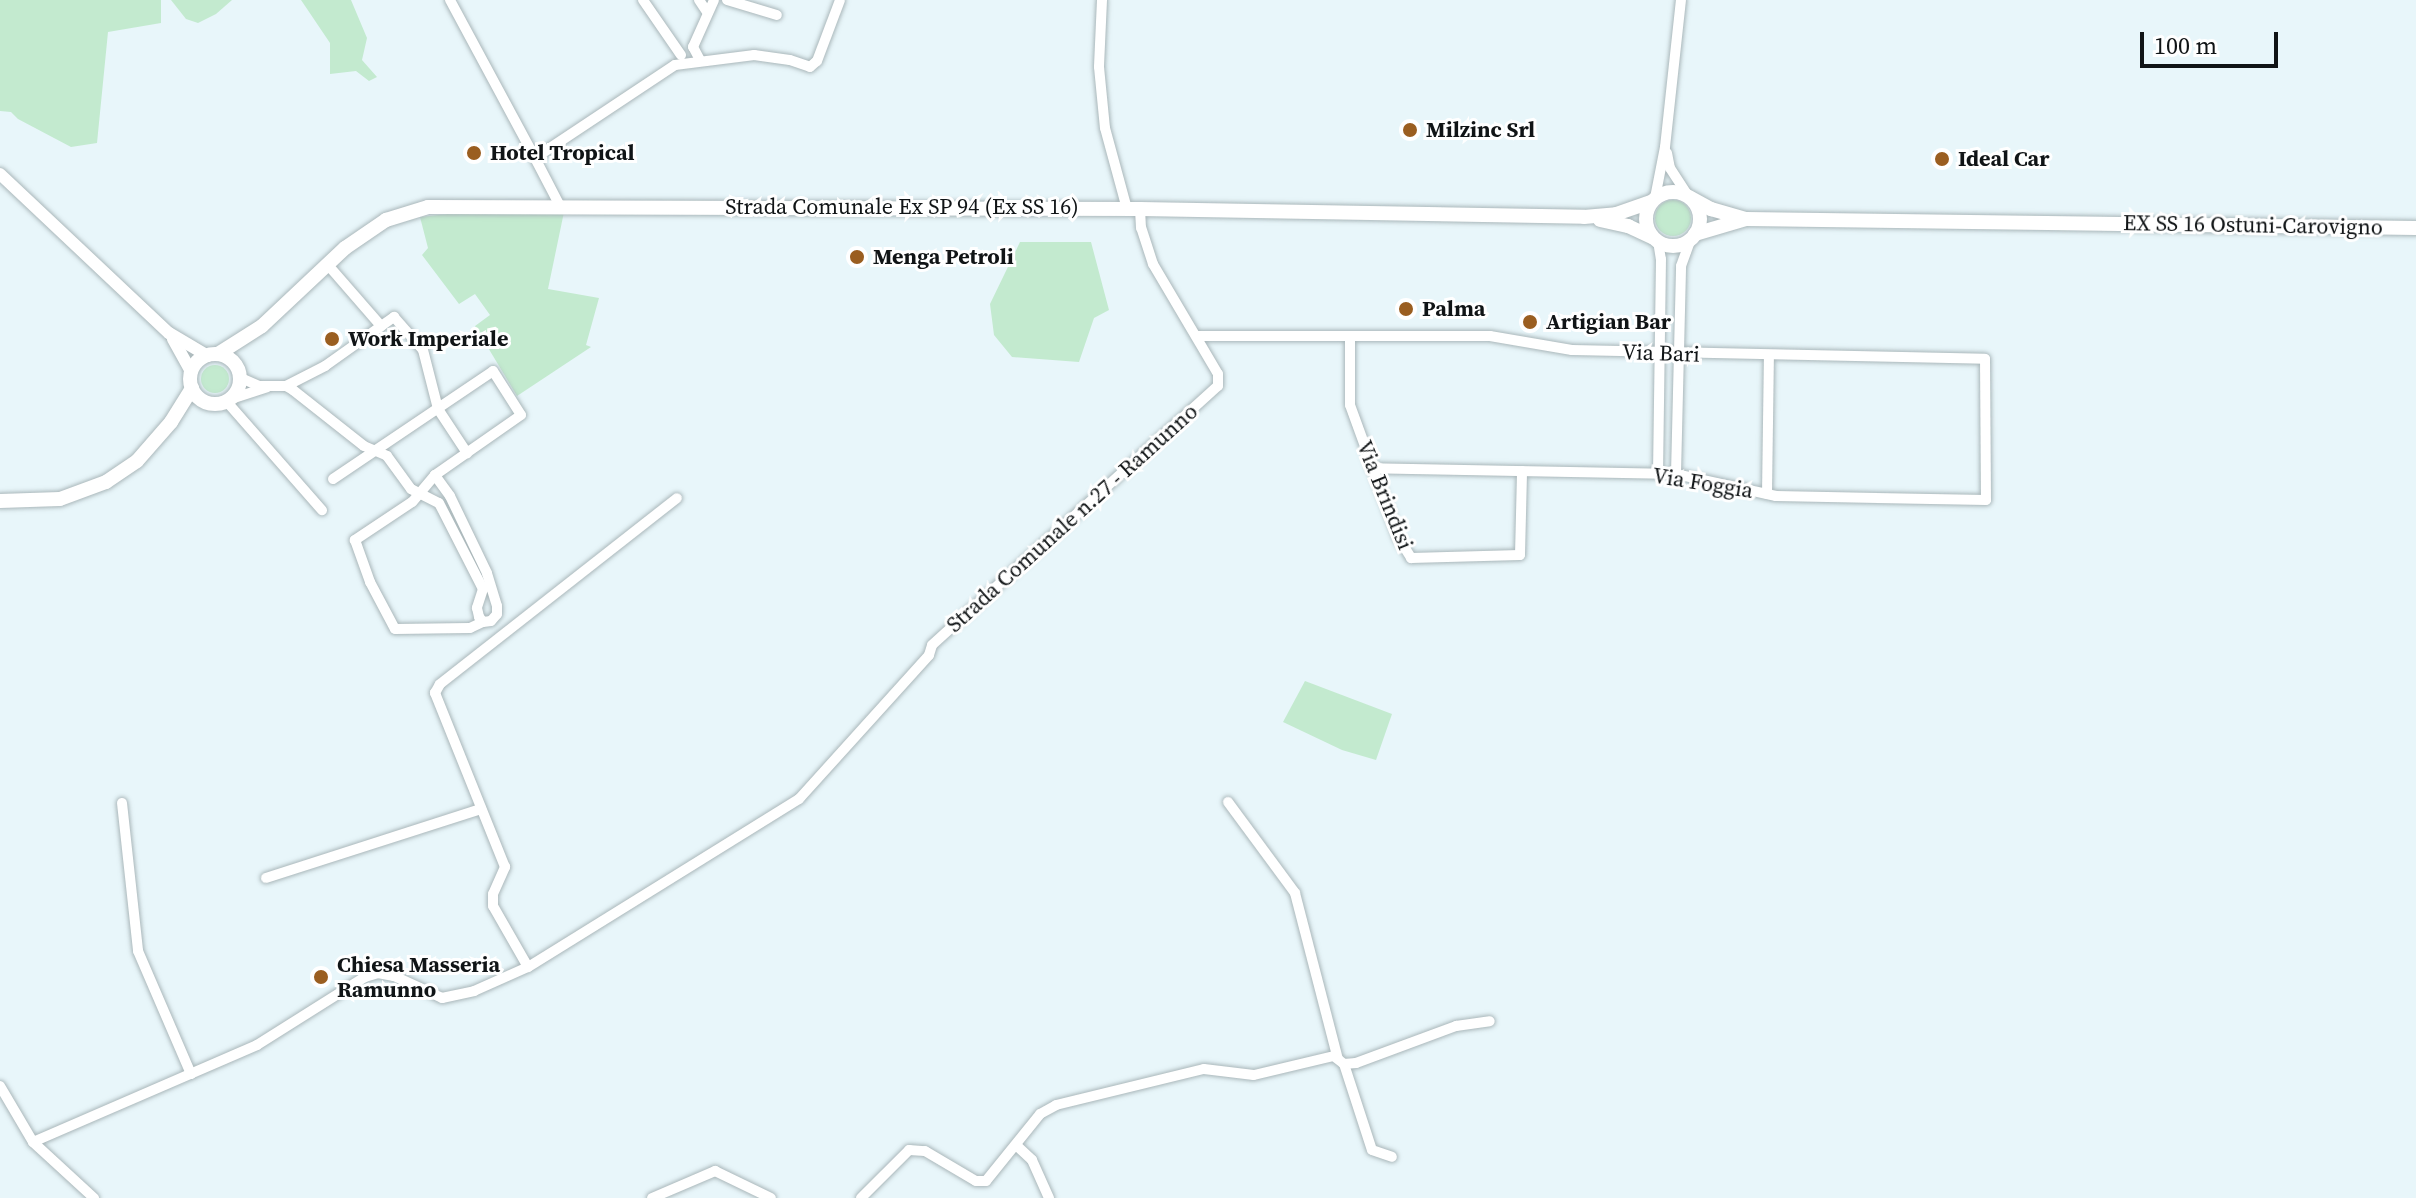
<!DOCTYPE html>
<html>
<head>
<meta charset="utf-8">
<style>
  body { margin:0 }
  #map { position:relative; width:2416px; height:1198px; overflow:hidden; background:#e8f6fa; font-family:"Source Serif 4",serif }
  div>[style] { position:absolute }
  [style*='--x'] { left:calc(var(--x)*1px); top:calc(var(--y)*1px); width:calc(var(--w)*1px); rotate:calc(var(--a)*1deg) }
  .green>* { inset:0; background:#c3eacf }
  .round { border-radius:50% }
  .roads { filter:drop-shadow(0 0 2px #aab7ba) drop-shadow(0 0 2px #aab7ba) }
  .minor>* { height:10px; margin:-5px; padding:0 5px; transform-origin:5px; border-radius:5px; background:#fff }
  .tertiary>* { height:12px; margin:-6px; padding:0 6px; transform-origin:6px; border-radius:6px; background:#fff }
  .secondary>* { height:14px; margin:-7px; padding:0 7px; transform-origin:7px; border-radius:7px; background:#fff }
  .secondary>.ring { margin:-7px; padding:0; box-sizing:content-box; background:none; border:14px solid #fff; border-radius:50% }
  .dots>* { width:22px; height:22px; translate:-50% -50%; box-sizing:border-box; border:4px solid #fff; border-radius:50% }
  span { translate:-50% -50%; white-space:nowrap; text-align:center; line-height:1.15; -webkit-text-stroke:6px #fff; paint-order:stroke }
  .poi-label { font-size:22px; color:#101416; font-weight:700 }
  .left { translate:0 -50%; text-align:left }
  .street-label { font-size:22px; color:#101416 }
  .scale { position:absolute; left:2140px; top:32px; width:138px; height:36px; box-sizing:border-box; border:4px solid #101416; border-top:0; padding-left:10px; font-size:24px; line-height:28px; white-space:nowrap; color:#101416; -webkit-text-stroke:6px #fff; paint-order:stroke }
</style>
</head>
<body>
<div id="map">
  <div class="green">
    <i style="clip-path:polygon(0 0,161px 0,161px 23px,108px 32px,97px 143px,71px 147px,18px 119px,11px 112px,0 111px)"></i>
    <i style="clip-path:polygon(171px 0,232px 0,216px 14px,198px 23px,186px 19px)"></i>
    <i style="clip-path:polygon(301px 0,351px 0,367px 38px,362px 60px,377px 77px,369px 81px,356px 71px,330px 74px,330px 43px)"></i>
    <i class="round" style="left:1655px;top:200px;width:36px;height:36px"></i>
    <i style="clip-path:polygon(466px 212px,564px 212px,548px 289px,599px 298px,586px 345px,591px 347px,517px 396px,475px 326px,490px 315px,475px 294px,459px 304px,422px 255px,428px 248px,420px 217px)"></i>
    <i style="clip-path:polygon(1020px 242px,1091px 242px,1109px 310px,1094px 318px,1079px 362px,1012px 357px,994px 335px,990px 304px)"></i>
    <i class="round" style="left:201px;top:365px;width:28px;height:28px"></i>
    <i style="clip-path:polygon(1305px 681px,1392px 714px,1376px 760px,1342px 750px,1283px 722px)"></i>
  </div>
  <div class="roads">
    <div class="minor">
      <i style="--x:450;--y:0;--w:179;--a:61.7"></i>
      <i style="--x:643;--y:0;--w:67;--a:55.4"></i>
      <i style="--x:699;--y:0;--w:14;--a:56"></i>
      <i style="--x:727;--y:0;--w:52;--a:16.7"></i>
      <i style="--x:1102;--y:0;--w:67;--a:92.6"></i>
      <i style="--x:1099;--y:67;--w:61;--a:84.4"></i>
      <i style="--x:1105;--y:128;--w:84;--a:74.8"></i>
      <i style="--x:700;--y:60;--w:15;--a:-118"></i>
      <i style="--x:693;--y:47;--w:51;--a:-65.9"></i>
      <i style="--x:1667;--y:153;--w:15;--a:79"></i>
      <i style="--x:1670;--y:168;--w:35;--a:57"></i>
      <i style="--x:1655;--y:198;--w:52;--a:-78.9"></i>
      <i style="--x:1665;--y:147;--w:148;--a:-83.8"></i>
      <i style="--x:560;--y:206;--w:54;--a:-117.5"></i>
      <i style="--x:535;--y:158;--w:168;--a:-33.6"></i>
      <i style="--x:675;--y:65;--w:80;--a:-7.2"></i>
      <i style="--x:754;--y:55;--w:36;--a:8"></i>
      <i style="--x:790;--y:60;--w:21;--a:19"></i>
      <i style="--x:810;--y:67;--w:9;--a:-41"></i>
      <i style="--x:817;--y:61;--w:65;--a:-69.3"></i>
      <i style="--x:1658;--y:241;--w:18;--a:81"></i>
      <i style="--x:1661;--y:259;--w:215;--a:90.8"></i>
      <i style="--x:328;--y:265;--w:81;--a:49"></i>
      <i style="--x:1197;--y:336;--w:293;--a:0"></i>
      <i style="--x:1490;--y:336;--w:83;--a:9.7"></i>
      <i style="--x:1572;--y:350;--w:413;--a:1.2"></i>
      <i style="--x:1985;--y:359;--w:141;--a:89.6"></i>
      <i style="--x:1986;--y:500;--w:210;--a:-178.9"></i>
      <i style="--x:1776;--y:496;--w:102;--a:-167.6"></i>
      <i style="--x:1676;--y:474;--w:304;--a:-178.9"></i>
      <i style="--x:1350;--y:336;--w:69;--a:90"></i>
      <i style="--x:1350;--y:405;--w:140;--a:70"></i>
      <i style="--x:1398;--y:537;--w:25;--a:58"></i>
      <i style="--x:1411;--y:558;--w:109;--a:-1.6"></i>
      <i style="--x:1520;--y:555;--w:84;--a:-88.6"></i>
      <i style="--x:241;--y:378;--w:20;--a:24"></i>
      <i style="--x:259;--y:386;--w:27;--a:0"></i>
      <i style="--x:286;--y:386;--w:8;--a:30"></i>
      <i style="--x:293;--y:390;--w:90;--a:38.3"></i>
      <i style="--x:364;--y:446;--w:25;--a:23"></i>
      <i style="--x:387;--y:456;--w:41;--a:54"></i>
      <i style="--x:411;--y:489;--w:31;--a:27"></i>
      <i style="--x:439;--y:503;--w:97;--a:62.9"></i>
      <i style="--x:483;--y:589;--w:20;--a:108"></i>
      <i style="--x:477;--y:608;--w:9;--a:77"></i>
      <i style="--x:479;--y:617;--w:6;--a:51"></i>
      <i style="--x:483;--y:622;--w:8;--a:-7"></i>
      <i style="--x:491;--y:621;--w:9;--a:-49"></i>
      <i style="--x:497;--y:614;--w:8;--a:-90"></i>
      <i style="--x:497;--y:606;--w:34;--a:-107"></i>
      <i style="--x:487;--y:573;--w:85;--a:-115.7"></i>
      <i style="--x:450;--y:496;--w:26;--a:-126"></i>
      <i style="--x:286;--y:386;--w:44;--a:-27.1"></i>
      <i style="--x:325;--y:366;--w:85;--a:-35.4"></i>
      <i style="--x:394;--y:317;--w:44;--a:48.7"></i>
      <i style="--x:423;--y:350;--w:61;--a:75.7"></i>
      <i style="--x:438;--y:409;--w:53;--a:56.6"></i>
      <i style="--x:231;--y:399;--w:38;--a:-18"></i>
      <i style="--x:227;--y:402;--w:144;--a:48.7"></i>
      <i style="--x:1676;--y:474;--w:208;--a:-88.6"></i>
      <i style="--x:1681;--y:266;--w:30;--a:-70"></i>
      <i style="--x:333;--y:479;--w:193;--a:-34"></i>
      <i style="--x:493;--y:371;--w:52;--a:57.5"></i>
      <i style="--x:521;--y:415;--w:105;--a:145.1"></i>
      <i style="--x:435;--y:475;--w:35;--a:130"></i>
      <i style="--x:412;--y:502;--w:69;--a:146.3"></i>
      <i style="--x:355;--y:540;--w:45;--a:70.3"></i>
      <i style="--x:370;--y:582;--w:53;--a:62"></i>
      <i style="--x:395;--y:629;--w:75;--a:-0.8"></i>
      <i style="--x:470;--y:628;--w:14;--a:-25"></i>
      <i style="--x:1767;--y:494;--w:139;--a:-89.2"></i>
      <i style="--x:1228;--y:802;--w:113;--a:53.6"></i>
      <i style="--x:1295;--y:893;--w:171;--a:75.5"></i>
      <i style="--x:122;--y:803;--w:149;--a:83.8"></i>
      <i style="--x:138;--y:951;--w:134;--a:66.7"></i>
      <i style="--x:266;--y:878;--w:226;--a:-17.8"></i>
      <i style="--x:528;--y:967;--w:70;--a:-119.8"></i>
      <i style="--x:493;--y:906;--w:12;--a:-90"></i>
      <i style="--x:493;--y:894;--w:30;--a:-66"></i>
      <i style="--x:505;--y:867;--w:188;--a:-111.9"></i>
      <i style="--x:435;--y:693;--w:10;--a:-61"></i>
      <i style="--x:440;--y:684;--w:301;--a:-38.1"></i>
      <i style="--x:1344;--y:1064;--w:90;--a:72"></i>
      <i style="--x:1372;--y:1150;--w:21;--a:19"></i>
      <i style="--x:0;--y:1086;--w:65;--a:59.5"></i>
      <i style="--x:33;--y:1142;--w:83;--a:42.6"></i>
      <i style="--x:33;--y:1142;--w:244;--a:-23.4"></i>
      <i style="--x:257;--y:1045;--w:128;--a:-32.2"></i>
      <i style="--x:365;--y:977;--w:14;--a:-17"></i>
      <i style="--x:378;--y:973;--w:16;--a:11"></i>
      <i style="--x:394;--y:976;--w:53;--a:24.6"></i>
      <i style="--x:442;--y:998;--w:33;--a:-12"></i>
      <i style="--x:474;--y:991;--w:59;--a:-24"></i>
      <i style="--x:528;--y:967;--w:319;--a:-31.8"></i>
      <i style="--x:799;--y:799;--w:194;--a:-47.9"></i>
      <i style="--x:929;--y:655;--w:10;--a:-73"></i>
      <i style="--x:932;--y:645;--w:386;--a:-42.2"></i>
      <i style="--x:1218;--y:386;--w:12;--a:-90"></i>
      <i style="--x:1218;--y:374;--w:128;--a:-120.6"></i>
      <i style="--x:1153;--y:264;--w:38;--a:-108"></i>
      <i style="--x:1141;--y:228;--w:19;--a:-93"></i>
      <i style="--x:1016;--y:1145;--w:22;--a:43"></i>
      <i style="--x:1032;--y:1160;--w:42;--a:65.9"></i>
      <i style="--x:652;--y:1198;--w:69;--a:-23.2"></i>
      <i style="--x:715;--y:1171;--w:62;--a:25.7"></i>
      <i style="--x:861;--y:1198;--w:68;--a:-45"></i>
      <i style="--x:909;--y:1150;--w:16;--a:4"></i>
      <i style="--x:925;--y:1151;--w:59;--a:30.5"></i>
      <i style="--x:976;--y:1181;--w:10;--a:0"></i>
      <i style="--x:986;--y:1181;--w:86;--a:-51.1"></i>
      <i style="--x:1040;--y:1114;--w:18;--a:-29"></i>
      <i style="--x:1056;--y:1105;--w:152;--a:-13.7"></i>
      <i style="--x:1204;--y:1069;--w:50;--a:6.8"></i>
      <i style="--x:1254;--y:1075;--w:82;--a:-13.4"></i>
      <i style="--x:1334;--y:1056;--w:13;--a:39"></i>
      <i style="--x:1344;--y:1064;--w:12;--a:-5"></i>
      <i style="--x:1356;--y:1063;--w:107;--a:-20.3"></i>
      <i style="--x:1456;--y:1026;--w:34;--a:-8"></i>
    </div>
    <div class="tertiary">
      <i style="--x:0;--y:174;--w:232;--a:43.3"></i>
      <i style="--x:169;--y:333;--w:45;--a:30.5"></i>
      <i style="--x:173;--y:339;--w:38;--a:61"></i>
    </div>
    <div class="secondary">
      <i class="ring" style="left:1646px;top:192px;width:40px;height:40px"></i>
      <i style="--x:1691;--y:198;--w:23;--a:29"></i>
      <i style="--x:1711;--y:209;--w:36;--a:16"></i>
      <i style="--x:1600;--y:220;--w:29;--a:12"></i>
      <i style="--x:1628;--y:226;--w:26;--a:25"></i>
      <i style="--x:1695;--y:234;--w:53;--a:-16.4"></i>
      <i style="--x:1746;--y:219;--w:670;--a:0.77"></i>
      <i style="--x:218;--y:354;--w:52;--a:-32.5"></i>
      <i style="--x:262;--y:326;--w:114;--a:-43.2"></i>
      <i style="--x:345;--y:248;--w:50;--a:-34.3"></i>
      <i style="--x:386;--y:220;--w:44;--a:-17.2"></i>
      <i style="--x:428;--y:207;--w:712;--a:0.16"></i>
      <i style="--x:1140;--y:209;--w:444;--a:1"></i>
      <i style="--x:1584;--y:217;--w:32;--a:-5"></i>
      <i style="--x:1616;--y:214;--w:37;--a:-19"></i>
      <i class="ring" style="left:190px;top:354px;width:36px;height:36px"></i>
      <i style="--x:0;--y:501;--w:60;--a:-1.9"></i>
      <i style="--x:60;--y:499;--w:49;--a:-20.3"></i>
      <i style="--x:106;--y:482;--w:37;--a:-34"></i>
      <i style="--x:137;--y:461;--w:52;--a:-48.9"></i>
      <i style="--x:171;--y:422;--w:40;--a:-58"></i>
    </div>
  </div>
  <div class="dots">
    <i style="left:1410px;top:130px;background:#9a5e20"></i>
    <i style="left:474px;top:153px;background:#9a5e20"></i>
    <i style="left:1942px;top:159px;background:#9a5e20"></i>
    <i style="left:857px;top:257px;background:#9a5e20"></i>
    <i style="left:1406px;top:309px;background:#9a5e20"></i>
    <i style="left:1530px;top:322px;background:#9a5e20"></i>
    <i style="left:332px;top:339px;background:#9a5e20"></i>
    <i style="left:321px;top:977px;background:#9a5e20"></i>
  </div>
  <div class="poi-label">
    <span class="left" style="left:1426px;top:130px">Milzinc Srl</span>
    <span class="left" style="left:490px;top:153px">Hotel Tropical</span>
    <span class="left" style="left:1958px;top:159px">Ideal Car</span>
    <span class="left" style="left:873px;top:257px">Menga Petroli</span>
    <span class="left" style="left:1422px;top:309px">Palma</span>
    <span class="left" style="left:1546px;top:322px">Artigian Bar</span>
    <span class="left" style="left:348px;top:339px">Work Imperiale</span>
    <span class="left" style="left:337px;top:977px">Chiesa Masseria<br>Ramunno</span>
  </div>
  <div class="street-label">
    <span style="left:902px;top:207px">Strada Comunale Ex SP 94 (Ex SS 16)</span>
    <span style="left:2253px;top:225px;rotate:1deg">EX SS 16 Ostuni-Carovigno</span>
    <span style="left:1661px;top:353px;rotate:2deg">Via Bari</span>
    <span style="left:1703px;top:483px;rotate:9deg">Via Foggia</span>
    <span style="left:1385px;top:495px;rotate:68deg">Via Brindisi</span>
    <span style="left:1072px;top:518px;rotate:-42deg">Strada Comunale n.27 - Ramunno</span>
  </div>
  <div class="scale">100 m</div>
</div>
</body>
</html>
